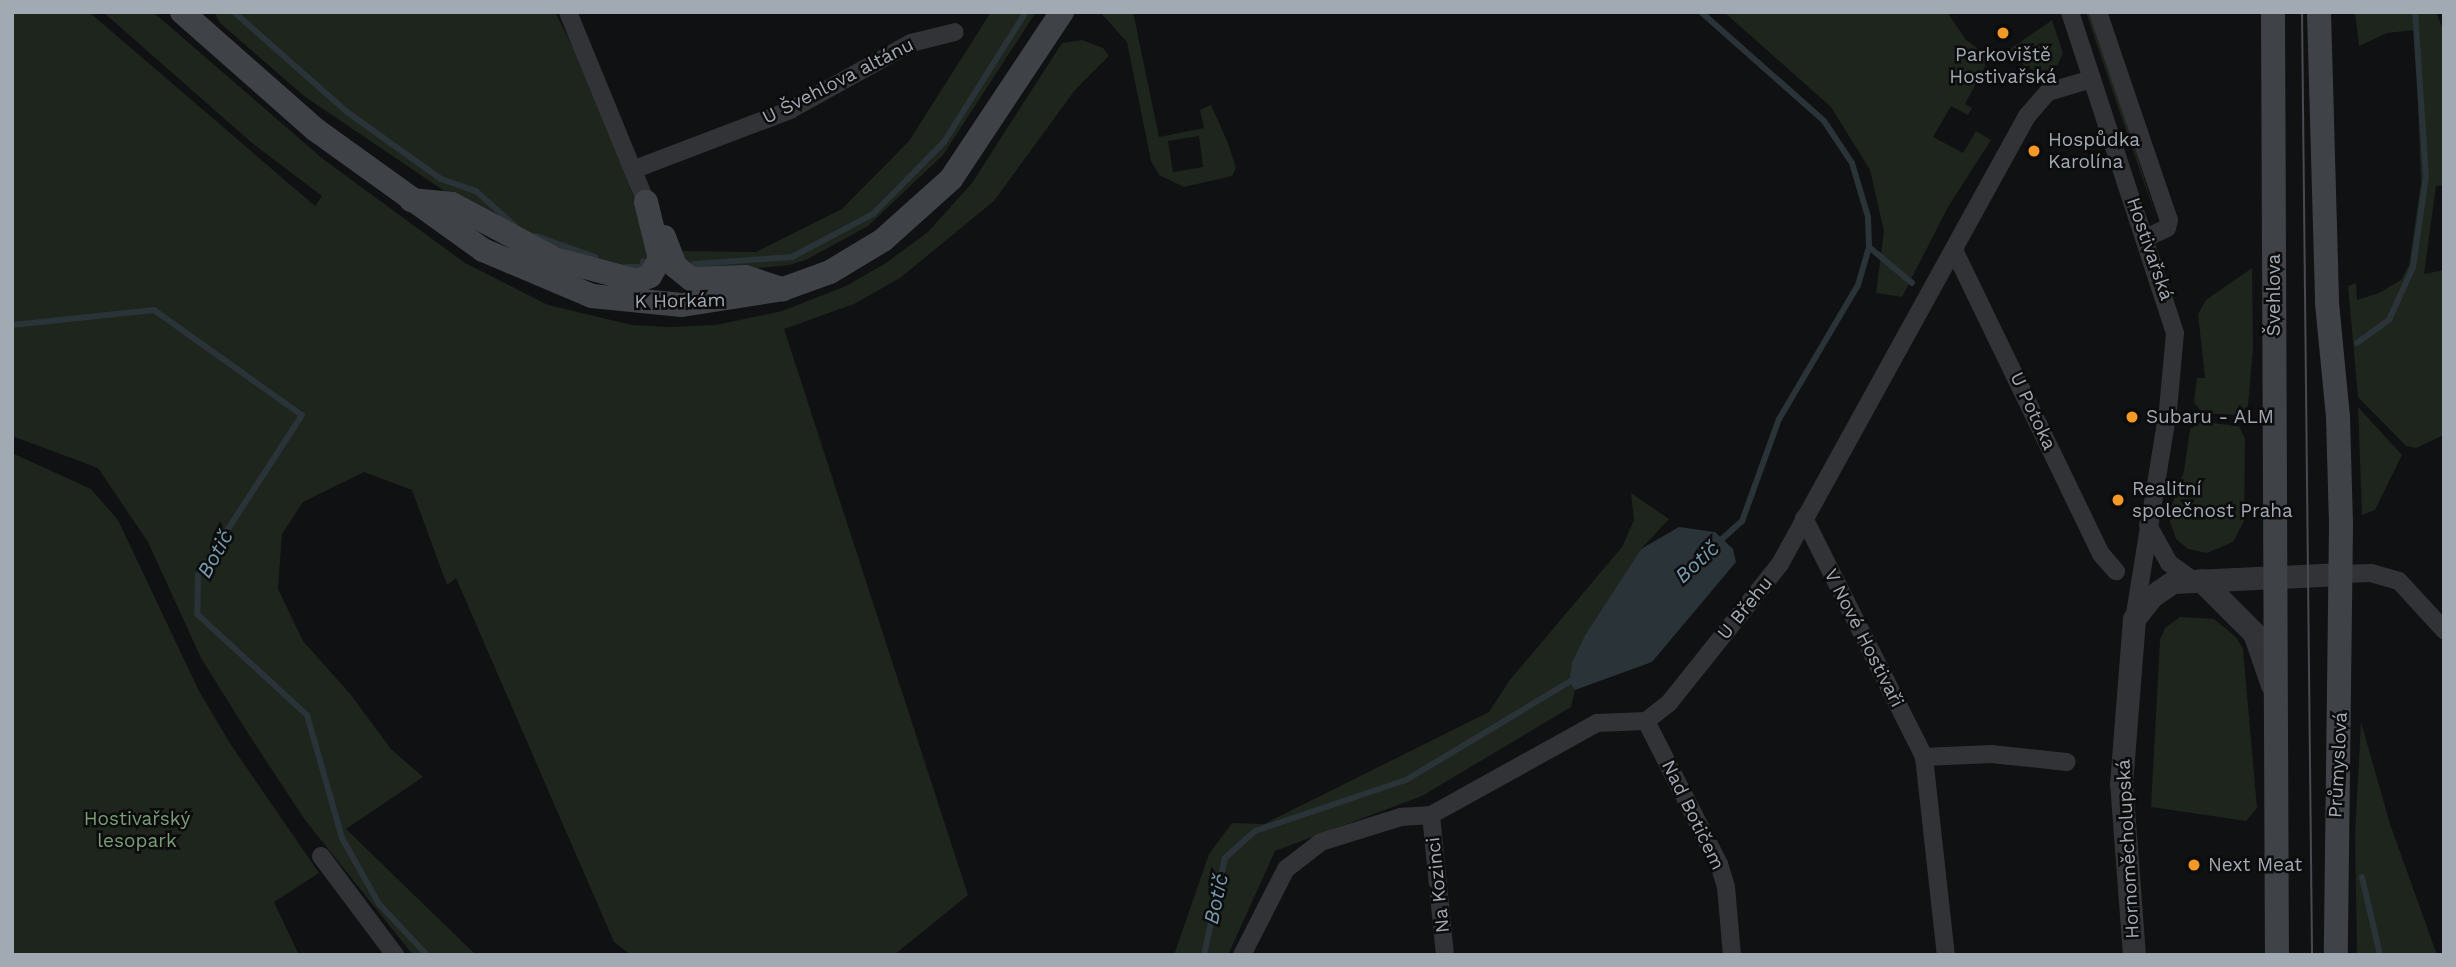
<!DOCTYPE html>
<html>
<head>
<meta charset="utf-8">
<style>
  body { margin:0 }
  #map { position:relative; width:2456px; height:967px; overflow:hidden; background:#101112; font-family:"Work Sans",sans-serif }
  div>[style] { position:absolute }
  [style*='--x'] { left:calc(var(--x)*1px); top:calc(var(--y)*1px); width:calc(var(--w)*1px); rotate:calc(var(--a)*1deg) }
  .green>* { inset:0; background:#1d251d }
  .water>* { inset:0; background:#293338 }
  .stream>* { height:6px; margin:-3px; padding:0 3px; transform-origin:3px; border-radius:3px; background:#293338 }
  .minor>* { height:18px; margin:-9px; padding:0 9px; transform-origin:9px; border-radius:9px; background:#313337 }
  .tertiary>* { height:23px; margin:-11.5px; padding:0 11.5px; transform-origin:11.5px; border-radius:11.5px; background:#313337 }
  .secondary>* { height:24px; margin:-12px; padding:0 12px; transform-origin:12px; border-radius:12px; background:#3f4247 }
  .tram>* { height:2px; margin:-1px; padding:0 1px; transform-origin:1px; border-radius:1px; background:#484b50 }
  .dots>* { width:19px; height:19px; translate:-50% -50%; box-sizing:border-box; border:4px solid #0c0c0d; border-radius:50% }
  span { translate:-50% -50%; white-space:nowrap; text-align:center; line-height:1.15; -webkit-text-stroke:5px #0c0c0d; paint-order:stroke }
  .poi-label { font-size:19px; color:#a1a9b3 }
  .left { translate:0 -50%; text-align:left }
  .street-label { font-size:19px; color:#a1a9b3 }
  .park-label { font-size:19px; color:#7a9f78 }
  .water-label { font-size:21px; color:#779baf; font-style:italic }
  .frame { position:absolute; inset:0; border:14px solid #a1a9b3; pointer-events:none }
</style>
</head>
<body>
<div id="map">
  <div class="green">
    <i style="clip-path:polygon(12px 12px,89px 12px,315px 206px,322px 196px,252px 143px,103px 12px,153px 12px,323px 159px,465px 263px,548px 305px,632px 325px,670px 327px,716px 325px,782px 311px,846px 286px,886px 263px,928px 232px,972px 183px,1062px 43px,1082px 40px,1103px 48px,1109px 56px,1075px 90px,994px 201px,900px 278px,854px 304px,784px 329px,968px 895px,894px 955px,631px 955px,614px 942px,456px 578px,447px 585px,412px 490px,364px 472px,303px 502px,282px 534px,278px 589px,303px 641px,351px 695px,391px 749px,423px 777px,346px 829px,476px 955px,413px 955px,305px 820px,249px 735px,201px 658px,148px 542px,98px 468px,12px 436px)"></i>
    <i style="clip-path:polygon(214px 12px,555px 12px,599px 98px,653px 253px,635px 276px,493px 224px,304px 96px,220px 23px)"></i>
    <i style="clip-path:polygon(991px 12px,1036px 12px,943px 155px,868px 226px,806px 260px,789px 265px,699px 274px,676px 251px,756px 252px,842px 209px,909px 141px)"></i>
    <i style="clip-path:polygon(evenodd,1100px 12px,1133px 12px,1159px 137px,1204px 128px,1200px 110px,1211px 105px,1228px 143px,1236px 168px,1232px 176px,1184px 187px,1159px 175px,1151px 161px,1127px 42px,1100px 12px,1199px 136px,1203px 167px,1173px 172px,1168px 141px,1199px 136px)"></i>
    <i style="clip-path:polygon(1724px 12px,1947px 12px,1966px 40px,1990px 57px,1965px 104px,1972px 108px,1968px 115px,1951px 106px,1933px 137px,1963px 153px,1976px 131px,1991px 140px,1948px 207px,1902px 297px,1876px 293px,1884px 231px,1870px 170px,1831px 107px)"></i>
    <i style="clip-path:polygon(2086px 12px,2092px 12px,2158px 223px,2119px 110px)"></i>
    <i style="clip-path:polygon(2355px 12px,2436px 12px,2444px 32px,2444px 185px,2436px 186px,2424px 274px,2444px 270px,2444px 435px,2416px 448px,2406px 446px,2358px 397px,2348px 286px,2356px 283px,2357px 300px,2379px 293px,2401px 280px,2409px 265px,2421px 183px,2415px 30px,2387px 33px,2359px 46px)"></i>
    <i style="clip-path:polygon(2052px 20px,2063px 53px,2056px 69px,2037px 72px,2003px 54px)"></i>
    <i style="clip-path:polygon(2252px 268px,2253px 347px,2248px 406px,2237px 415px,2202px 413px,2194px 402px,2197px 378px,2205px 378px,2198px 314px,2206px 300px)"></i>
    <i style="clip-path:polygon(2358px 407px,2402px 455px,2375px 510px,2362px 515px)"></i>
    <i style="clip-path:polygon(2201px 422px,2239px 426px,2245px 439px,2244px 521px,2233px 542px,2207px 553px,2188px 549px,2176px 539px,2168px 516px,2184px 471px,2190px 429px)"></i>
    <i style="clip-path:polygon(12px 453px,91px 489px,118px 520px,199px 691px,231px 745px,319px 873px,274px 902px,299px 955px,12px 955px)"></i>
    <i style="clip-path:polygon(1631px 493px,1669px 519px,1641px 549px,1585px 635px,1572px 662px,1569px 682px,1575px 690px,1571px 707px,1422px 796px,1275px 851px,1228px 955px,1174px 955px,1209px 854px,1232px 823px,1264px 824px,1489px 712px,1509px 681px,1622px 547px,1634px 520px)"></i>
    <i style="clip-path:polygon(2180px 617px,2214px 619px,2236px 637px,2243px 649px,2257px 808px,2246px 821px,2151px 807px,2160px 640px,2165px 628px)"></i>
    <i style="clip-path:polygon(2361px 722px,2390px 824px,2437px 955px,2357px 955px,2355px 835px)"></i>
  </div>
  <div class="water">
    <i style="clip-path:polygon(1679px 527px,1715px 532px,1733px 549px,1736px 562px,1652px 662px,1575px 690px,1569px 682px,1572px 662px,1585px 635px,1641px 549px)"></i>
  </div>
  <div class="stream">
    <i style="--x:234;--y:12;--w:151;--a:41.5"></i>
    <i style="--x:347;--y:112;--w:115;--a:35.5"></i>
    <i style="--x:441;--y:179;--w:37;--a:19"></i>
    <i style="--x:476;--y:191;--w:51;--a:41.8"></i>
    <i style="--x:1701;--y:12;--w:164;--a:41.5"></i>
    <i style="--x:1824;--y:121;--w:50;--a:56.3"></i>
    <i style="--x:1852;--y:163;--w:56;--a:73.5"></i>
    <i style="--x:1868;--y:217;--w:30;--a:88"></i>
    <i style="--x:1869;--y:247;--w:40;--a:106"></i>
    <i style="--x:1858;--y:285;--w:156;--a:120.5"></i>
    <i style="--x:1779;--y:419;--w:109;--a:109.9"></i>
    <i style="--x:1742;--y:521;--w:31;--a:138"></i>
    <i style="--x:536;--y:236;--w:63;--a:19.6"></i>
    <i style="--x:1869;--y:247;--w:56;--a:39.9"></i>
    <i style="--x:694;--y:264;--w:98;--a:-4.1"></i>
    <i style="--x:792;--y:257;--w:92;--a:-28"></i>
    <i style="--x:873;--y:214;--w:101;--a:-45.4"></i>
    <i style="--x:944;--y:142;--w:154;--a:-57.8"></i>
    <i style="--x:625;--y:267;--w:18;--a:0"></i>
    <i style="--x:643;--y:267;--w:6;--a:-90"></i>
    <i style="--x:12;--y:325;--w:143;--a:-6"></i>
    <i style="--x:154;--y:310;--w:181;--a:35.4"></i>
    <i style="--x:302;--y:415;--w:191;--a:123"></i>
    <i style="--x:198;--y:575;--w:39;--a:91"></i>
    <i style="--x:197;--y:614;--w:149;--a:42.6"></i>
    <i style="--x:307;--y:715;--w:128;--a:74.1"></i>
    <i style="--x:342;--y:838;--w:76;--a:60.7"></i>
    <i style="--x:379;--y:904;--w:70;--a:46.7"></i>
    <i style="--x:2357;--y:343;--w:39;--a:-36"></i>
    <i style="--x:2389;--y:320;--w:58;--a:-65.6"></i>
    <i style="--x:2413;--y:267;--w:91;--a:-81.8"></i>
    <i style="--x:2426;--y:177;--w:165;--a:-93.8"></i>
    <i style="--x:2362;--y:877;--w:80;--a:77"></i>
    <i style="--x:1204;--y:955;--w:99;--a:-77.8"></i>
    <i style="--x:1225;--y:858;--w:40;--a:-42"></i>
    <i style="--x:1255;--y:831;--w:159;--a:-18.7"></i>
    <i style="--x:1406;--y:780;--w:196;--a:-31"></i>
  </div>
  <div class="minor">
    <i style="--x:568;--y:12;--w:205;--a:67.7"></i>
    <i style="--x:2070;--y:12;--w:338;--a:71.9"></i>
    <i style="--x:2175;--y:333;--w:77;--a:95.2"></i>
    <i style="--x:2168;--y:410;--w:212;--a:99.2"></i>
    <i style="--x:2098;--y:12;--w:220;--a:71.2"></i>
    <i style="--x:2169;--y:220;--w:8;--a:104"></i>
    <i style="--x:2167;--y:228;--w:23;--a:155"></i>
    <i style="--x:635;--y:169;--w:166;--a:-20.8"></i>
    <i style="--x:790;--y:110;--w:138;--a:-29"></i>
    <i style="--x:911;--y:43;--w:45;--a:-14"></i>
    <i style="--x:1954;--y:250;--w:338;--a:64.2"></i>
    <i style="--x:2101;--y:554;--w:23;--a:49"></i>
    <i style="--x:1804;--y:518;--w:267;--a:63.3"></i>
    <i style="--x:1924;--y:757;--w:199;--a:83.7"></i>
    <i style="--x:2148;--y:525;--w:43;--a:61.1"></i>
    <i style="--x:2169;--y:563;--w:31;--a:36"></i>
    <i style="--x:2341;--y:574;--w:30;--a:-2"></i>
    <i style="--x:2371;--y:573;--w:29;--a:16"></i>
    <i style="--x:2399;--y:581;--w:67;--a:47.4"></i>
    <i style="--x:1646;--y:721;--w:161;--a:63"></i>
    <i style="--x:1719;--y:864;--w:24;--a:73"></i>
    <i style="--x:1726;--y:887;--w:68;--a:85"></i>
    <i style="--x:1924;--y:757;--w:67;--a:-2.6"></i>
    <i style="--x:1991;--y:754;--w:76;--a:6"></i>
    <i style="--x:1431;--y:815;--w:141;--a:84.3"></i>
    <i style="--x:321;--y:856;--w:124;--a:53.2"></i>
    <i style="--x:1242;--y:955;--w:97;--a:-62.9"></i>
    <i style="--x:1286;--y:869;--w:44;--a:-37.6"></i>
    <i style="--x:1321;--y:842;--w:84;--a:-17.4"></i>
    <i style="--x:1401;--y:817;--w:30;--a:-4"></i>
    <i style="--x:1431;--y:815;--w:190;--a:-29"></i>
    <i style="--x:1597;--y:723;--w:49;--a:-2.3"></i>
    <i style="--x:1646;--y:721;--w:29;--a:-38"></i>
    <i style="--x:1669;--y:703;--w:178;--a:-51.4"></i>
    <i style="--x:1780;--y:564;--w:512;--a:-61.13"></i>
    <i style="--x:2027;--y:116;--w:32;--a:-49"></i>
    <i style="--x:2048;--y:92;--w:46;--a:-16.5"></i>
  </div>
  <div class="tertiary">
    <i style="--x:2201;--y:580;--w:75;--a:45"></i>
    <i style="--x:2254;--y:633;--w:55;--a:70.9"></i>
    <i style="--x:2134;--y:955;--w:171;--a:-94.3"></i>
    <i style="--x:2121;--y:784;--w:166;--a:-85.5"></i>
    <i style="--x:2134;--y:619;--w:29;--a:-52"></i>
    <i style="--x:2152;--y:596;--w:25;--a:-34"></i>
    <i style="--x:2173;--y:582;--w:168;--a:-2.7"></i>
  </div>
  <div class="secondary">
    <i style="--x:182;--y:12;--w:179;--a:41.4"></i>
    <i style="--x:316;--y:130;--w:206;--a:35.7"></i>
    <i style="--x:483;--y:250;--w:118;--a:22.9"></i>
    <i style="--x:592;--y:296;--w:90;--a:5.7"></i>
    <i style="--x:682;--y:305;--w:102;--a:-9"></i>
    <i style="--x:783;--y:289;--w:50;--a:-19.9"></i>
    <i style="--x:830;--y:272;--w:62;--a:-31.1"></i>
    <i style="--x:883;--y:240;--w:91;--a:-41.9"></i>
    <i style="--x:951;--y:179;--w:201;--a:-56.4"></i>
    <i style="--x:2273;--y:12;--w:943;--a:89.76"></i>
    <i style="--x:2319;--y:12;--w:291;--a:88.4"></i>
    <i style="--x:2327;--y:303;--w:115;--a:84.5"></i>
    <i style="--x:2338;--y:417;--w:108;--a:88.4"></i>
    <i style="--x:2341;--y:525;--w:430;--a:90.7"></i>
    <i style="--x:411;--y:200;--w:41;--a:5.6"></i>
    <i style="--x:452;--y:204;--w:117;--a:28.1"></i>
    <i style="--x:555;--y:259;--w:85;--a:15"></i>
    <i style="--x:637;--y:281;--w:14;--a:-21"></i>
    <i style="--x:650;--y:276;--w:20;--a:-60"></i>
    <i style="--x:660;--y:259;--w:59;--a:-103.8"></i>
    <i style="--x:664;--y:237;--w:31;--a:69"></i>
    <i style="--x:675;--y:266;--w:21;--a:39"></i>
    <i style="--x:691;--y:279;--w:54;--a:-2.1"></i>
    <i style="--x:745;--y:277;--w:40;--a:18"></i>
  </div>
  <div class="tram">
    <i style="--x:2302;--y:12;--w:943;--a:89.39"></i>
  </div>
  <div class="dots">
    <i style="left:2003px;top:33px;background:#f49826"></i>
    <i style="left:2034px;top:151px;background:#f49826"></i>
    <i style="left:2132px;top:417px;background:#f49826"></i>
    <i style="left:2118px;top:500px;background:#f49826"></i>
    <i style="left:2194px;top:865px;background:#f49826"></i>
  </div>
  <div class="poi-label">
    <span style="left:2003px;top:66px">Parkoviště<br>Hostivařská</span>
    <span class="left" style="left:2048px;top:151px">Hospůdka<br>Karolína</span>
    <span class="left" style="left:2146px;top:417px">Subaru - ALM</span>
    <span class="left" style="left:2132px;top:500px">Realitní<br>společnost Praha</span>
    <span class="left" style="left:2208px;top:865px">Next Meat</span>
  </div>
  <div class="street-label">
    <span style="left:838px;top:81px;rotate:-27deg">U Švehlova altánu</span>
    <span style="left:2150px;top:249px;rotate:71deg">Hostivařská</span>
    <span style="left:2274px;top:295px;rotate:-90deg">Švehlova</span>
    <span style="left:680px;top:301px;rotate:-1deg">K Horkám</span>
    <span style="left:2033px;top:411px;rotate:65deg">U Potoka</span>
    <span style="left:1745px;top:608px;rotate:-51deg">U Břehu</span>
    <span style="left:1864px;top:638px;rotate:63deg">V Nové Hostivaři</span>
    <span style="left:2338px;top:765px;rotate:-87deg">Průmyslová</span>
    <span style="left:1693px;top:815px;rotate:64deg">Nad Botičem</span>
    <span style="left:2128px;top:849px;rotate:-93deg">Hornoměcholupská</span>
    <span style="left:1438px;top:885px;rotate:-96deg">Na Kozinci</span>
  </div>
  <div class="park-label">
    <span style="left:137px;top:830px">Hostivařský<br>lesopark</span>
  </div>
  <div class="water-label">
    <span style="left:215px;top:554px;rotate:-61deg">Botič</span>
    <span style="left:1697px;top:562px;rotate:-42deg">Botič</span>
    <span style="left:1216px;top:899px;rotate:-78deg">Botič</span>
  </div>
  <div class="frame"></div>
</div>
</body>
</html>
